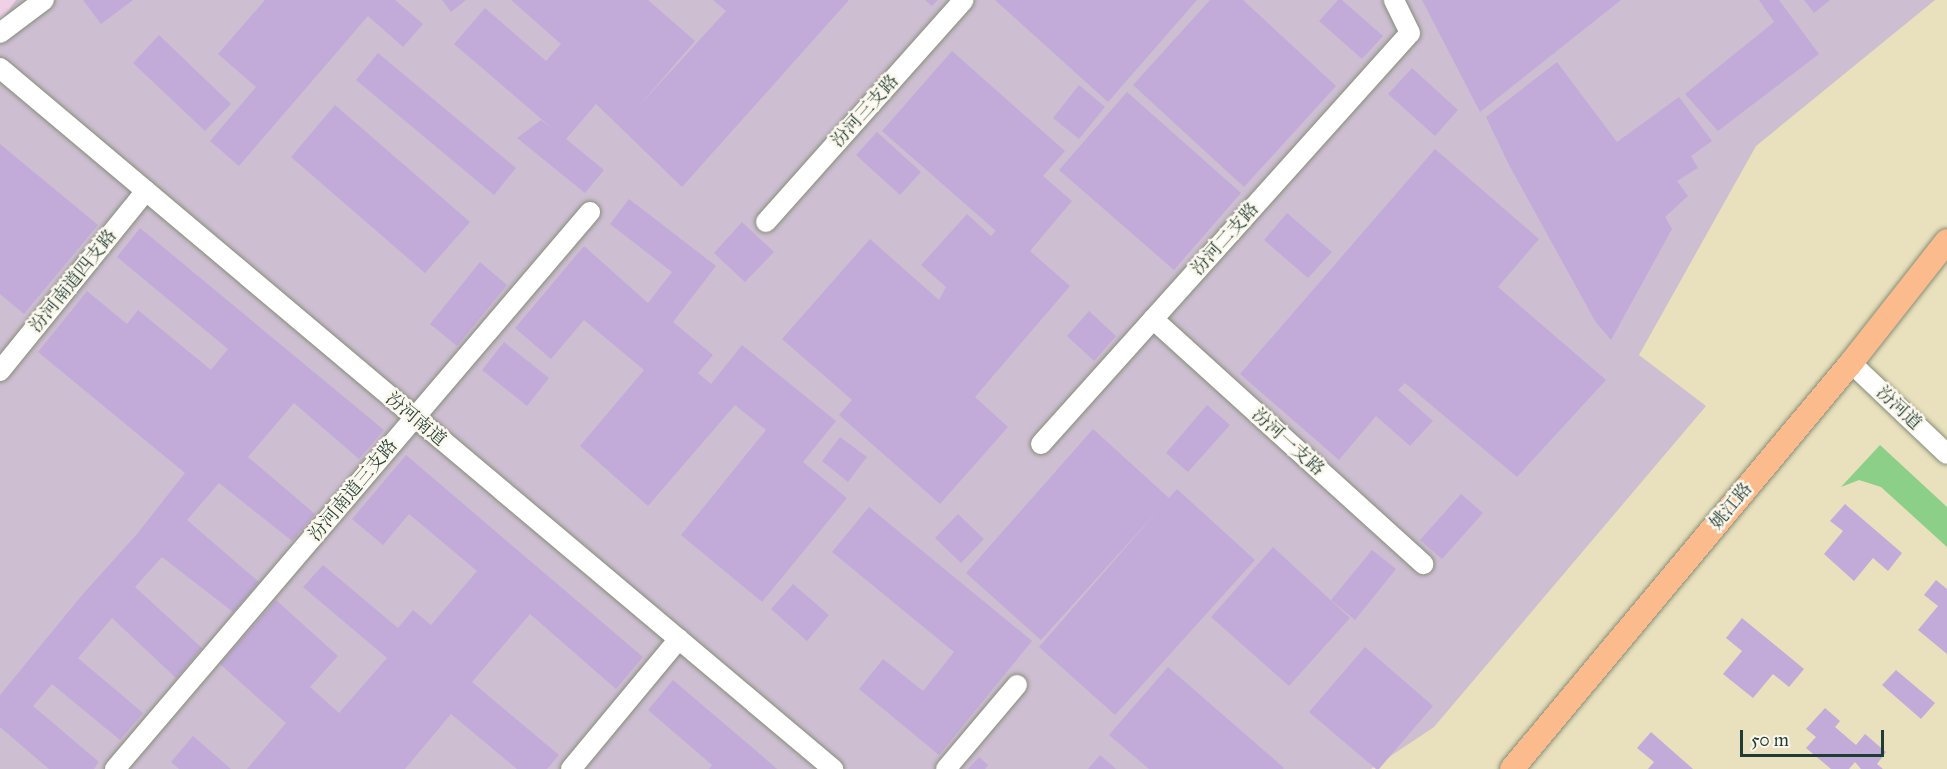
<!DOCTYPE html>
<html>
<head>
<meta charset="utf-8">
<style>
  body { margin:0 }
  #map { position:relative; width:1947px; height:769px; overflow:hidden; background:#e9e0bd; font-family:"IM FELL Great Primer","Noto Serif SC",serif }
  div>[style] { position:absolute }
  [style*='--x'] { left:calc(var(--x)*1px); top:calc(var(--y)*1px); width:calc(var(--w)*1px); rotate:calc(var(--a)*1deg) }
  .built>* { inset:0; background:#f0d0e5 }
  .industrial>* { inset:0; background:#cebed2 }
  .green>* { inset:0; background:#8ccf88 }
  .building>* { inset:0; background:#c2abd9 }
  .roads { filter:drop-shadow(0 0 2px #848e78) drop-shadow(0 0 2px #848e78) }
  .minor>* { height:20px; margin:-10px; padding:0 10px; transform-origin:10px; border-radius:10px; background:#fff }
  .major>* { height:24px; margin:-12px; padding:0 12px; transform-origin:12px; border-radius:12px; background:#fbbb8d }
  span { translate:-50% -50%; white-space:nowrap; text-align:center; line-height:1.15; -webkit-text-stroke:5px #fbf7ec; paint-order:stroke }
  .street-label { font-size:18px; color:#1f3d34 }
  .scale { position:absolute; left:1740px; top:730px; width:144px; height:27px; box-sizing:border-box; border:3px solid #1f3d34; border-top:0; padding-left:8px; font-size:18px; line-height:21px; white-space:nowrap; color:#1f3d34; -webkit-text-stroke:4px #fbf7ec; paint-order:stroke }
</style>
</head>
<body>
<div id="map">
  <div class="built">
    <i style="clip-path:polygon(0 0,19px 0,0 25px)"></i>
  </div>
  <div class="industrial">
    <i style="clip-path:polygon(16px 0,1935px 0,1756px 146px,1639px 355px,1706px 406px,1434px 727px,1371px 769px,0 769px,0 22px)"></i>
  </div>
  <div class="green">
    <i style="clip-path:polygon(1880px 445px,1947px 507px,1947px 547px,1881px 487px,1859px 480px,1841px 487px)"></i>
  </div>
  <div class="building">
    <i style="clip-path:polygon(83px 0,133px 0,101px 24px)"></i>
    <i style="clip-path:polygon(265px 0,395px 0,423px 24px,403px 47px,368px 16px,239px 166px,210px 141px,256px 87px,218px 54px)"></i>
    <i style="clip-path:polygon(442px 0,466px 0,451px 12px)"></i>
    <i style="clip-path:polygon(511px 0,648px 0,695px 41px,639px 106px,726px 11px,713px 0,849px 0,682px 187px,596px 104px,566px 139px,604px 170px,585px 193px,517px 138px,541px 120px,553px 129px,454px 44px,485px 8px,546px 61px,561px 44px)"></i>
    <i style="clip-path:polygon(925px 0,938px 0,932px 6px)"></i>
    <i style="clip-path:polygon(995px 0,1197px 0,1108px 102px)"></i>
    <i style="clip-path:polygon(1210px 0,1243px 0,1336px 86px,1244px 187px,1133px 85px)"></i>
    <i style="clip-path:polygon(1338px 0,1342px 0,1383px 36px,1362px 59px,1319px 21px)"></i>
    <i style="clip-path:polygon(1422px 0,1621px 0,1480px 112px)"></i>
    <i style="clip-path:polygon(1759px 0,1779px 0,1819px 54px,1718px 131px,1685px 94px,1774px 22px)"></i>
    <i style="clip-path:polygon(1804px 0,1830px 0,1814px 13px)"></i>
    <i style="clip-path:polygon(159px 35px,231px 104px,205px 131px,133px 63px)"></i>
    <i style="clip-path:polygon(952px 51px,1065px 151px,1043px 176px,1072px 201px,1030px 251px,1070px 286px,975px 397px,1008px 427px,940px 504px,839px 415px,852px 400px,782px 339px,870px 239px,939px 300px,946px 287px,921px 265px,967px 214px,991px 236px,1038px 183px,996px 231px,882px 131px)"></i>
    <i style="clip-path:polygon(378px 53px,516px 168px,494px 195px,356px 80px)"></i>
    <i style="clip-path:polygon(1557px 62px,1617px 142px,1679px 97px,1712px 141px,1691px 156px,1698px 168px,1677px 181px,1688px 196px,1665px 217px,1672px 229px,1611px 340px,1595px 321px,1509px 165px,1486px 117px)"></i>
    <i style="clip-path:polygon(1412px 68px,1458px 110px,1435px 136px,1388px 94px)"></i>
    <i style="clip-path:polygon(1079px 85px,1105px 107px,1079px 139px,1053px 118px)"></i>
    <i style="clip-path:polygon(1127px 92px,1241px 193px,1174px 270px,1059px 170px)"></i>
    <i style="clip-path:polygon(335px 105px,470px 222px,425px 273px,291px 157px)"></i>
    <i style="clip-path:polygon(877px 132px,921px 172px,900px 195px,856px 155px)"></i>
    <i style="clip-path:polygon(0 144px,98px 225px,24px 314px,0 294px)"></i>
    <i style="clip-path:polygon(1435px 149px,1539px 239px,1498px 287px,1606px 380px,1517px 477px,1405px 383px,1398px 390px,1433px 421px,1410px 446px,1376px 416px,1339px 460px,1240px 374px)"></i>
    <i style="clip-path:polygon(629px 199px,716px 266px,673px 322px,713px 355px,698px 373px,711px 384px,742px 345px,836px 421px,803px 462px,847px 498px,762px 602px,681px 535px,766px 430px,735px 405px,648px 506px,580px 446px,644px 370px,584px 320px,551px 359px,515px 328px,584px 246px,648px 303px,672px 272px,610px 224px)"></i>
    <i style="clip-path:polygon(1287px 213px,1332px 252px,1308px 278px,1264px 240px)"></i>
    <i style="clip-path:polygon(742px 222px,774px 252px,745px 282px,714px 253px)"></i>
    <i style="clip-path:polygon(140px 228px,384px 430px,359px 459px,294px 403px,248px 457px,315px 514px,292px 541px,219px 483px,187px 520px,259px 582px,233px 612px,162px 557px,135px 587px,202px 648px,176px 678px,112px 618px,78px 658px,143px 713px,120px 740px,52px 684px,33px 706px,99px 762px,94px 769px,49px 769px,0 727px,0 695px,83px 594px,137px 534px,185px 473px,38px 352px,87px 291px,127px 324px,138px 310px,211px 370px,228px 349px,117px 257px)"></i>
    <i style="clip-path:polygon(480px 262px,507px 285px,457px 346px,430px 324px)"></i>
    <i style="clip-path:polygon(1089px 311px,1116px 336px,1094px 361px,1067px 336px)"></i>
    <i style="clip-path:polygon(504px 342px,549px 378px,527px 406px,482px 370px)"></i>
    <i style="clip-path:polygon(1207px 405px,1230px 425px,1188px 472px,1166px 453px)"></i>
    <i style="clip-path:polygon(1093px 429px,1169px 498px,1177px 489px,1255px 560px,1115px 715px,1039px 647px,1160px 508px,1041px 640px,966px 573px)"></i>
    <i style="clip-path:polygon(840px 437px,867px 457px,848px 482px,822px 461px)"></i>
    <i style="clip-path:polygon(406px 455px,643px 657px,616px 689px,530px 614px,472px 682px,559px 755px,547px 769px,517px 769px,451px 714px,405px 769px,247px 769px,286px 723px,220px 664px,276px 600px,338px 656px,310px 687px,339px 713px,387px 658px,303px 587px,323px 565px,398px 628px,413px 610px,431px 625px,477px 571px,409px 514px,383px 545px,352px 519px)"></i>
    <i style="clip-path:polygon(1461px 494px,1483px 513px,1442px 559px,1420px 540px)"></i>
    <i style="clip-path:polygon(1845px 504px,1902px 553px,1888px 571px,1873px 558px,1854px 581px,1824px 554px,1843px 531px,1830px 521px)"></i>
    <i style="clip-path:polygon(869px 507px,1032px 641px,939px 755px,859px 689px,883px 659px,923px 691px,954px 652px,832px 552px)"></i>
    <i style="clip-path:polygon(958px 514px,984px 539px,961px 563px,935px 538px)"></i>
    <i style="clip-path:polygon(1273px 547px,1350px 618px,1289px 686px,1211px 617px)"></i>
    <i style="clip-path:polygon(1372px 550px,1396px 569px,1355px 620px,1331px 600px)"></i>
    <i style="clip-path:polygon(1936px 580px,1947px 589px,1947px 654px,1918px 630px,1938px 606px,1924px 595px)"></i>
    <i style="clip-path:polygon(793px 584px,829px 615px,807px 641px,771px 609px)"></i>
    <i style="clip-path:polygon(1742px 618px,1804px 669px,1789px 687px,1773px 674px,1753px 698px,1723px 674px,1742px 651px,1726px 638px)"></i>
    <i style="clip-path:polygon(1365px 647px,1433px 706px,1379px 769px,1376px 769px,1309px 712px)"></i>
    <i style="clip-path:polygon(1168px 667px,1284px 768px,1283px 769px,1149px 769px,1109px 735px)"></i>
    <i style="clip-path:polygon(1896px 670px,1935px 703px,1921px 719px,1882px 685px)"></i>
    <i style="clip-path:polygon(673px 680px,768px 761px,777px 769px,709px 769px,712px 765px,648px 710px)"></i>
    <i style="clip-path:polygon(1825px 708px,1840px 721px,1835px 727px,1856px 745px,1865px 734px,1886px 752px,1877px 764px,1883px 769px,1861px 769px,1855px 762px,1849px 769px,1831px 769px,1806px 748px,1816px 737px,1806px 729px)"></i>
    <i style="clip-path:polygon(1651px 732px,1693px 769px,1648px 769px,1654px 762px,1637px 748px)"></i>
    <i style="clip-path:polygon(193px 736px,231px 769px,179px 769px,171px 762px)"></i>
    <i style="clip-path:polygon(1100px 755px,1116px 769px,1088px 769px)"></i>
    <i style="clip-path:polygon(979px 757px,988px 765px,985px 769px,968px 769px)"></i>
  </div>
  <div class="roads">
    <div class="minor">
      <i style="--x:0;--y:33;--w:55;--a:-36.9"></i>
      <i style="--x:0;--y:68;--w:1089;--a:40.08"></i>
      <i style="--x:766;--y:222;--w:297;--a:-48.3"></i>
      <i style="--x:1153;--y:319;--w:365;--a:42.2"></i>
      <i style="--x:1851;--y:363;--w:132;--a:43.5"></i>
      <i style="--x:0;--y:371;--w:232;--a:-51"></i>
      <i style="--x:1041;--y:444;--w:552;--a:-48.08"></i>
      <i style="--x:1410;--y:33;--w:37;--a:-116"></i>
      <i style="--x:115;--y:769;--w:732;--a:-49.54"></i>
      <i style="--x:571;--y:769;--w:169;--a:-50.3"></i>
      <i style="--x:946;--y:769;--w:110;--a:-49.8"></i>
    </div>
    <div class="major">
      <i style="--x:1512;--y:769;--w:529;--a:-50.14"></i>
      <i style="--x:1851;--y:363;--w:155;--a:-51.8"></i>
    </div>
  </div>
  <div class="street-label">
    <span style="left:865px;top:111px;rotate:-48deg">汾河三支路</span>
    <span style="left:1225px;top:239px;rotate:-48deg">汾河二支路</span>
    <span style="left:73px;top:281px;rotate:-51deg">汾河南道四支路</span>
    <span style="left:1899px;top:408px;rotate:43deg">汾河道</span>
    <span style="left:416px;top:419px;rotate:40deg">汾河南道</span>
    <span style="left:1288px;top:442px;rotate:42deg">汾河一支路</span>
    <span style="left:353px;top:490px;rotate:-50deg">汾河南道三支路</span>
    <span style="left:1731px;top:506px;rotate:-50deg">姚江路</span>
  </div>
  <div class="scale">50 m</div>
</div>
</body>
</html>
